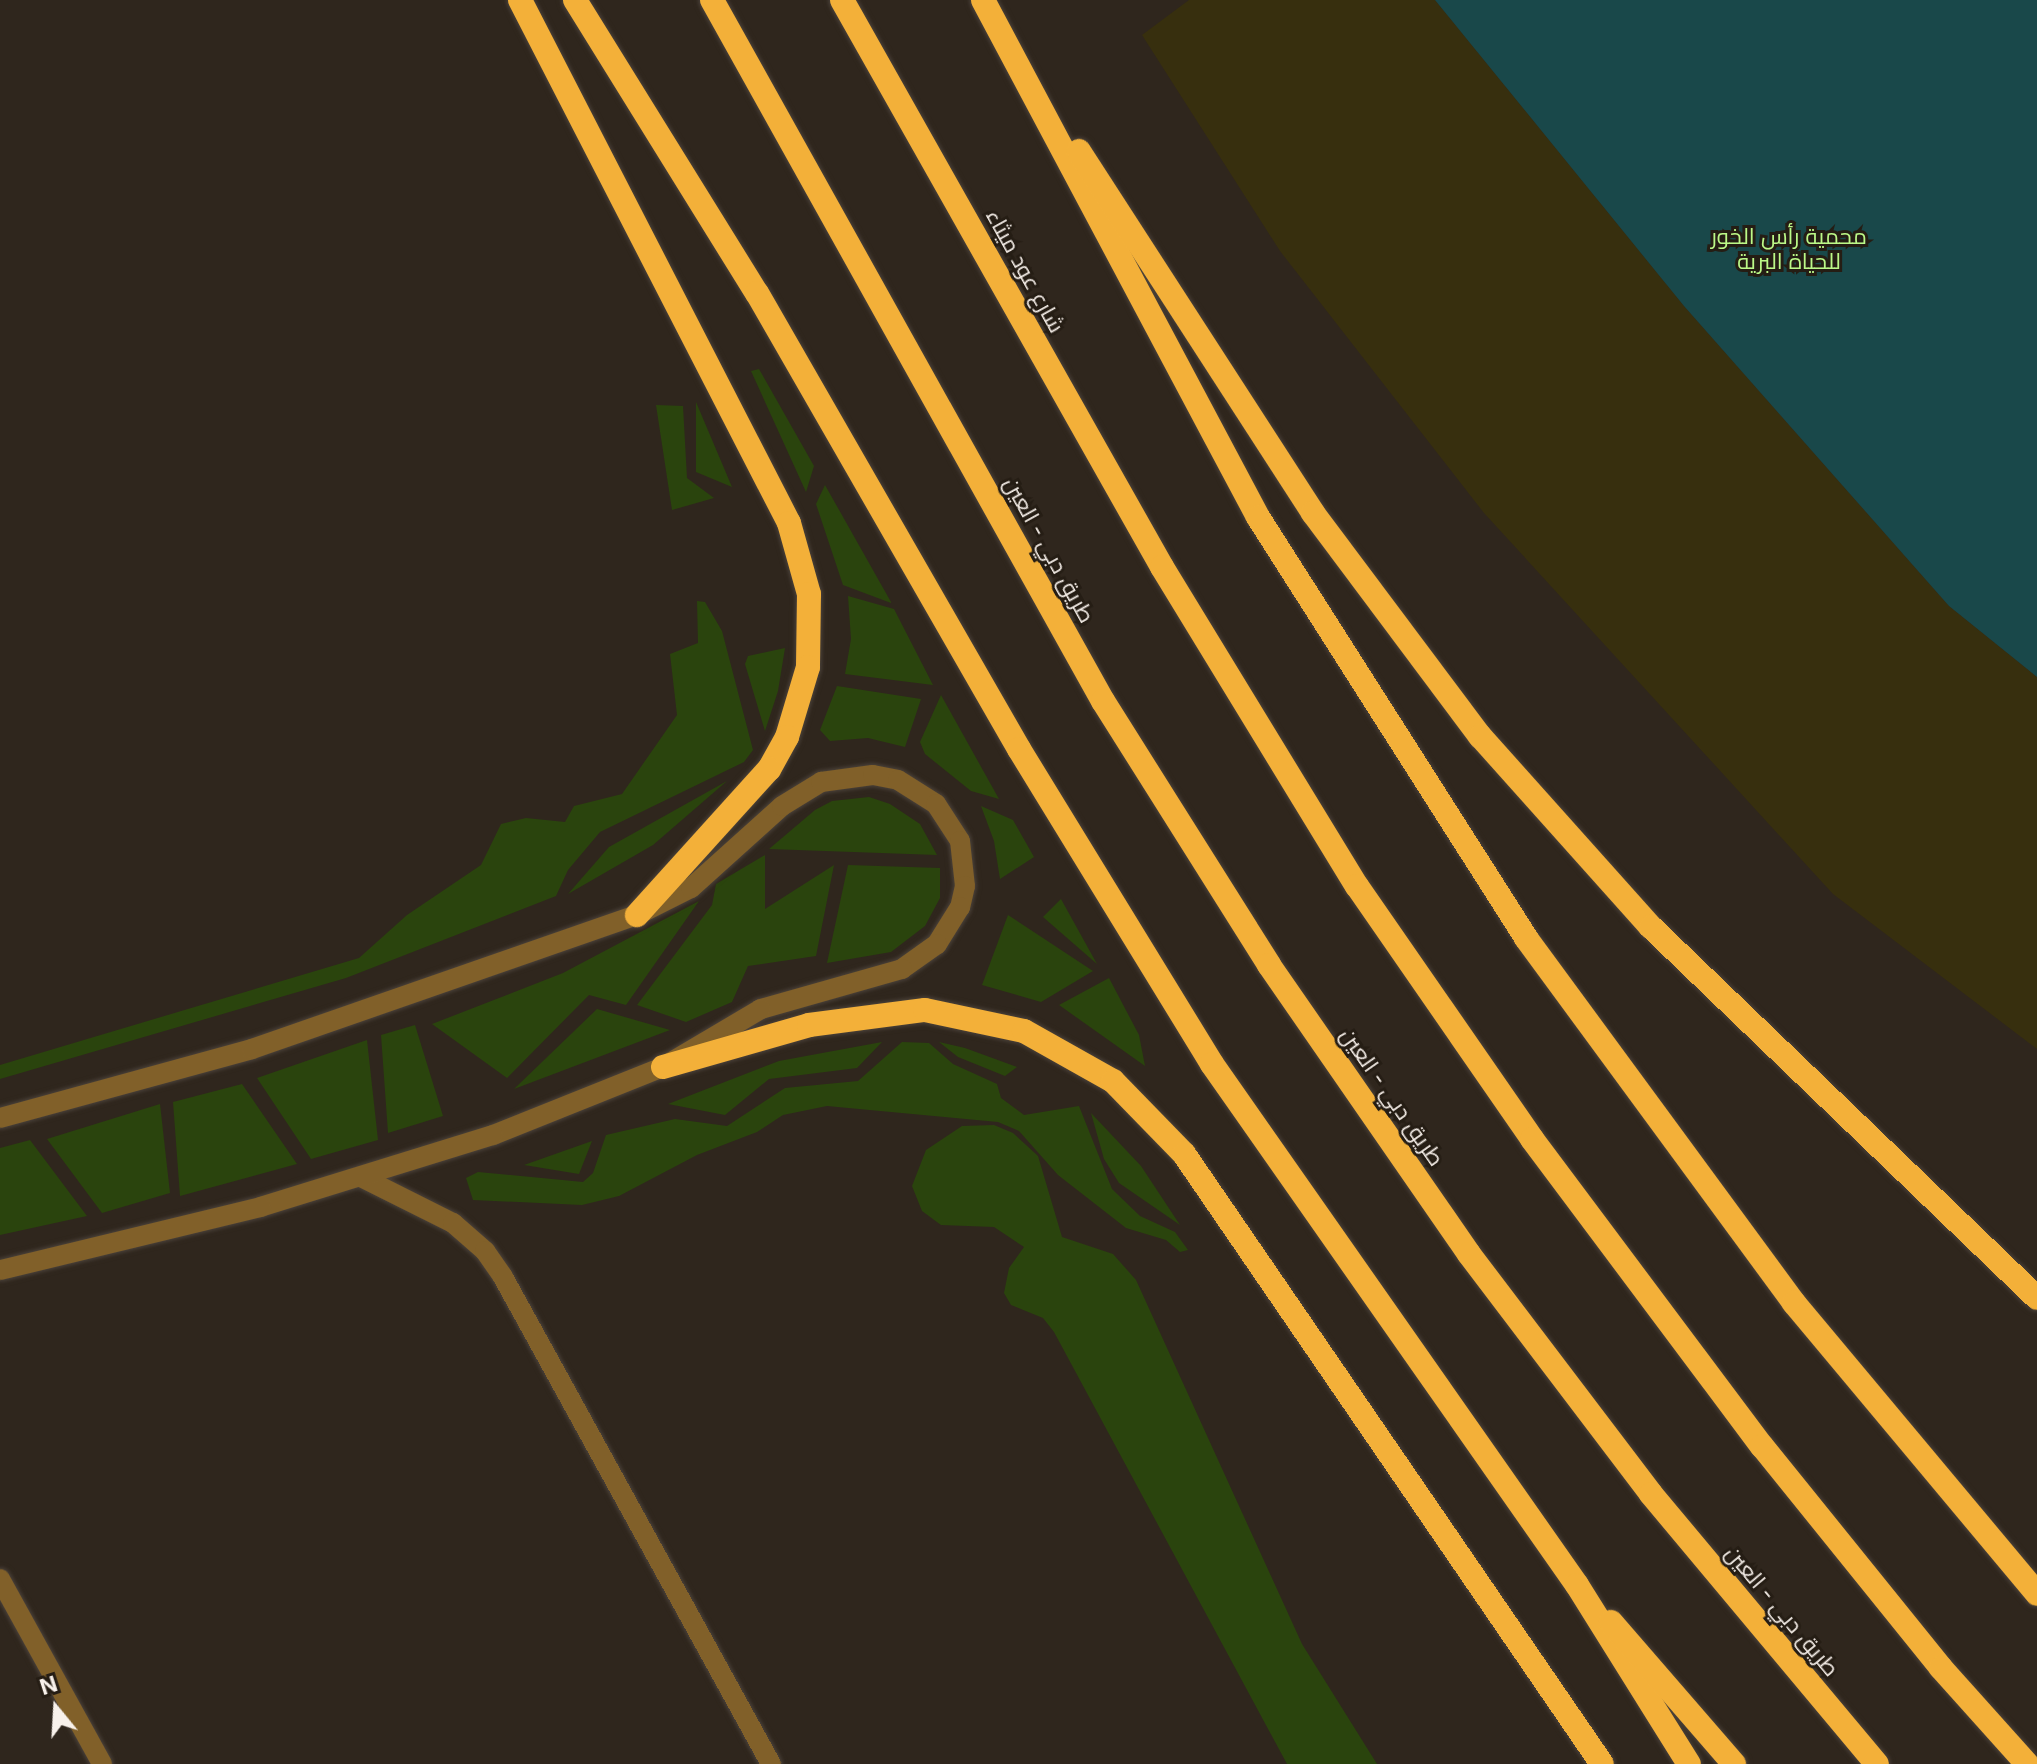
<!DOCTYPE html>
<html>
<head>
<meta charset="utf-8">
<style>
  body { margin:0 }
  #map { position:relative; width:2037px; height:1764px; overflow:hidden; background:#2f261d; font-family:Inter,Cairo,sans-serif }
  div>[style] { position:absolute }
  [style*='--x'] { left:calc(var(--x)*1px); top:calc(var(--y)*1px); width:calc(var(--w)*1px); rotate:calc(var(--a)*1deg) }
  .green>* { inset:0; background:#2a440d }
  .sand>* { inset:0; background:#372f0e }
  .water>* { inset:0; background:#19484a }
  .roads { filter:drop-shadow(0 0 2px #4b423a) drop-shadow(0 0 2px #4b423a) }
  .minor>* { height:20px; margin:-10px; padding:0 10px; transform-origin:10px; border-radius:10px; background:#816029 }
  .tertiary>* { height:20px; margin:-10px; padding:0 10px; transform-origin:10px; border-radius:10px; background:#816029 }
  .motorway>* { height:24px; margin:-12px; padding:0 12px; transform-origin:12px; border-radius:12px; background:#f3b039 }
  span { translate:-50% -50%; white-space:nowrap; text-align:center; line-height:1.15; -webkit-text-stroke:6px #251d14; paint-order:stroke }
  .park-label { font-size:22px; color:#bcf988 }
  .street-label { font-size:22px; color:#f8f1eb }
  .north { position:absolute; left:16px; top:1668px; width:80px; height:80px; -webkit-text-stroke:6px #251d14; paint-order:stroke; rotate:342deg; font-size:22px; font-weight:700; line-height:32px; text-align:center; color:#f8f1eb }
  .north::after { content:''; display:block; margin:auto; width:28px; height:36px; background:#f8f1eb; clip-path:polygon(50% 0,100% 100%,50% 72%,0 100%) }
</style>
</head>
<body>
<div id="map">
  <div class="green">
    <i style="clip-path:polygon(759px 369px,814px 466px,806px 492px,751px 371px)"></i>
    <i style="clip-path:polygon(696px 402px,732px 487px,696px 472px)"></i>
    <i style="clip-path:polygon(656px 405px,683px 406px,687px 478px,714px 498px,672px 510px)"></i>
    <i style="clip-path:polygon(825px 485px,891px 602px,891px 603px,843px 585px,816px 504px)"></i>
    <i style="clip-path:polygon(848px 596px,894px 609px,933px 685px,845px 674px,851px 639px)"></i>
    <i style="clip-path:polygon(697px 601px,705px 602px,722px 631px,753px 750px,744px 762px,600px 832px,568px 870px,556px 896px,346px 978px,0 1079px,0 1065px,359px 958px,407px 915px,481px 865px,501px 824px,526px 818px,565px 822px,574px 806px,622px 794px,677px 715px,670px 654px,698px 643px)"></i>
    <i style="clip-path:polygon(785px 648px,778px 691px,765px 731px,745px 664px,748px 656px)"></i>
    <i style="clip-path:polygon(837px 686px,921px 699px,905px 747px,868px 738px,830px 741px,820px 730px)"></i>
    <i style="clip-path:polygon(941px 695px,999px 799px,971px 791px,925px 754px,920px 742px)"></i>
    <i style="clip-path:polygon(727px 781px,653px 845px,568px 894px,609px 847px)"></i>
    <i style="clip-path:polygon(869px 797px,890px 804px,920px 824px,937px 855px,769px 849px,815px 810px,832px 801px)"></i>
    <i style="clip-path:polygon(981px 806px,1013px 820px,1034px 857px,1000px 879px,994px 841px)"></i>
    <i style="clip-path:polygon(765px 855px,765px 909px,834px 865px,816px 956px,748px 966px,732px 1002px,686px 1022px,637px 1005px,712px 905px,716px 884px)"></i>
    <i style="clip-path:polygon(848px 865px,940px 868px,940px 898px,925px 926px,891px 952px,827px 963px)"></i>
    <i style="clip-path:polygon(1061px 899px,1097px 964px,1043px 917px)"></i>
    <i style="clip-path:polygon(699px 901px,626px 1005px,589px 995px,507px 1078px,432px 1024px,563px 973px)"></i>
    <i style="clip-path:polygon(1008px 915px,1093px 971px,1041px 1002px,982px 985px)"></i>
    <i style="clip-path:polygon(1109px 978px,1139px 1035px,1145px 1066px,1059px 1005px)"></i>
    <i style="clip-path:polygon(597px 1009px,670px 1030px,514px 1089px)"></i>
    <i style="clip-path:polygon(415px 1025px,443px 1116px,388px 1133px,381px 1035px)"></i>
    <i style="clip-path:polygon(367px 1040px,378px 1140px,311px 1159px,257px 1078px)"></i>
    <i style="clip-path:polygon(882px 1042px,857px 1068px,769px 1079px,725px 1115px,668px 1104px,779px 1061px)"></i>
    <i style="clip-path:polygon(902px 1042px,929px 1043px,953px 1064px,997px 1084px,1001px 1098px,1024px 1115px,1079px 1106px,1112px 1189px,1140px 1216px,1175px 1232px,1188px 1250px,1180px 1252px,1166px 1240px,1126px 1228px,1058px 1175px,1019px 1131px,998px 1122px,827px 1106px,783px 1115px,757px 1132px,697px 1155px,619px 1196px,582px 1205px,473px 1200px,466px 1178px,478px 1172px,583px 1182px,593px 1173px,606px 1135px,675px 1119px,727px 1126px,785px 1088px,858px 1081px)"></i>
    <i style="clip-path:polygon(939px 1042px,965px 1048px,1017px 1067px,1005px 1076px,958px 1057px)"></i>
    <i style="clip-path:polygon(242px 1084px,297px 1164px,180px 1196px,173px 1102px)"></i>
    <i style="clip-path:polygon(160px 1104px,170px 1193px,102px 1213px,47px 1139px)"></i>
    <i style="clip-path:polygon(1091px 1113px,1141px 1166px,1180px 1225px,1119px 1183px,1104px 1159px)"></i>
    <i style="clip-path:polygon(994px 1125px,1013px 1133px,1038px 1156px,1062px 1237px,1113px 1254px,1136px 1280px,1302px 1644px,1377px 1764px,1287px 1764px,1054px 1332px,1043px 1318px,1011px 1305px,1004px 1293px,1009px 1268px,1024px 1247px,994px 1227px,941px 1225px,922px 1211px,912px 1186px,926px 1150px,962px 1126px)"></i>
    <i style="clip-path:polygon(30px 1140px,87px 1216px,0 1235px,0 1148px)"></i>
    <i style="clip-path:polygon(592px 1141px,579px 1174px,524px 1165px)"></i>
  </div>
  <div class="sand">
    <i style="clip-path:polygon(1189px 0,1435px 0,1684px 306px,1949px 606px,2037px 677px,2037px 1049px,1833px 894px,1484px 513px,1280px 251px,1142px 35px)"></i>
  </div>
  <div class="water">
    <i style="clip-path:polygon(1435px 0,2037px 0,2037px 677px,1949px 606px,1684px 306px)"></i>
  </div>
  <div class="roads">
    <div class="minor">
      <i style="--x:361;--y:1177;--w:103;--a:26.6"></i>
      <i style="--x:453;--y:1223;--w:43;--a:41.2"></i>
      <i style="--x:485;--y:1251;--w:32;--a:55"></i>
      <i style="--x:503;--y:1277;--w:556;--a:61.18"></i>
      <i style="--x:0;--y:1579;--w:211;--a:61.1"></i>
    </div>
    <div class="tertiary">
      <i style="--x:0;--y:1118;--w:261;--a:-15.3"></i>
      <i style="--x:252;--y:1049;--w:408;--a:-19.2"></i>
      <i style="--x:637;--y:915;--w:60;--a:-26.6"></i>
      <i style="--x:691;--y:888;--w:122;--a:-42"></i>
      <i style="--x:782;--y:806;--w:46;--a:-31.6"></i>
      <i style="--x:821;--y:782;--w:52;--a:-7.7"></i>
      <i style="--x:873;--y:775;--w:25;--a:11"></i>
      <i style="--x:898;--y:780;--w:45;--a:32.3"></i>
      <i style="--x:936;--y:804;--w:44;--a:57"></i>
      <i style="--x:960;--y:841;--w:45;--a:83.7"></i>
      <i style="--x:965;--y:886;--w:22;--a:103"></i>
      <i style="--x:960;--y:907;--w:44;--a:121.9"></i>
      <i style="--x:937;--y:944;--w:43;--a:144.5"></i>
      <i style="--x:902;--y:969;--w:147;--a:164.2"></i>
      <i style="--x:761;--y:1009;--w:114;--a:149.4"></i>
      <i style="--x:663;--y:1067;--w:183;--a:158.2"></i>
      <i style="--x:493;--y:1135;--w:243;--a:162.8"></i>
      <i style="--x:261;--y:1207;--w:268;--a:166.4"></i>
    </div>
    <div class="motorway">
      <i style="--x:520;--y:0;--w:588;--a:62.78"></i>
      <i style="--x:789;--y:523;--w:74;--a:74.3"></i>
      <i style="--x:809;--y:594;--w:73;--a:90.8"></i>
      <i style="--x:808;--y:667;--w:73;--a:106.7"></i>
      <i style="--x:787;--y:737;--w:37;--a:119"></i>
      <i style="--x:769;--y:769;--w:197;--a:132.1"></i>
      <i style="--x:575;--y:0;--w:345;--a:58.2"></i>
      <i style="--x:757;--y:293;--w:526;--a:60.12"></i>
      <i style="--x:1019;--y:749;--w:369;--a:58.5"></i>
      <i style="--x:1212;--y:1064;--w:636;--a:54.99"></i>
      <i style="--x:1577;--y:1585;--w:211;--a:58"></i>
      <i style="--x:712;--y:0;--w:803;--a:60.85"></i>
      <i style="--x:1103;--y:701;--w:312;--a:57.8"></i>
      <i style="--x:1269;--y:965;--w:351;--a:55.3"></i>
      <i style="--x:1469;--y:1254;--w:301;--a:52.8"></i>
      <i style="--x:1651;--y:1494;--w:352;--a:50.1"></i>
      <i style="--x:842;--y:0;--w:651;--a:60.56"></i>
      <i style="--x:1162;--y:567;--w:374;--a:58.6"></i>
      <i style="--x:1357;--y:886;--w:308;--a:55.3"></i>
      <i style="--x:1532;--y:1139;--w:384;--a:53.2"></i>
      <i style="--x:1762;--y:1446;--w:285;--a:51.1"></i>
      <i style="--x:1941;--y:1668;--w:129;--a:48.1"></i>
      <i style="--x:983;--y:0;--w:586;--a:61.99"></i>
      <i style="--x:1258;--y:517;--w:499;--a:57.5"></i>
      <i style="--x:1526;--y:938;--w:453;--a:53.7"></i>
      <i style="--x:1794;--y:1303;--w:379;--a:50.1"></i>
      <i style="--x:1079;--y:151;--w:431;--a:57.1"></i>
      <i style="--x:1313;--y:513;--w:279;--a:53.2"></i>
      <i style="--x:1480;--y:736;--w:256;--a:48.2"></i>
      <i style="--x:1651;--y:927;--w:535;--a:43.86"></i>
      <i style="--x:663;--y:1067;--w:152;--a:-16"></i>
      <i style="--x:809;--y:1025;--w:117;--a:-7.4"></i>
      <i style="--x:925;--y:1010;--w:101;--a:12"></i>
      <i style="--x:1024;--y:1031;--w:102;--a:29.3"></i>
      <i style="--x:1113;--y:1081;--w:102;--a:45.8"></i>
      <i style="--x:1184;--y:1154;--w:739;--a:55.58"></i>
      <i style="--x:1611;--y:1622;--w:188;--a:49.1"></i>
    </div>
  </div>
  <div class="park-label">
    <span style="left:1789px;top:249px">محمية رأس الخور<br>للحياة البرية</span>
  </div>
  <div class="street-label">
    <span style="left:1025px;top:271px;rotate:61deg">شارع عود ميثاء</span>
    <span style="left:1049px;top:550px;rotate:61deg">طريق دبي - العين</span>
    <span style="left:1392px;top:1097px;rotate:55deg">طريق دبي - العين</span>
    <span style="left:1782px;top:1611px;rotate:50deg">طريق دبي - العين</span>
  </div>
  <div class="north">N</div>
</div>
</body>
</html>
